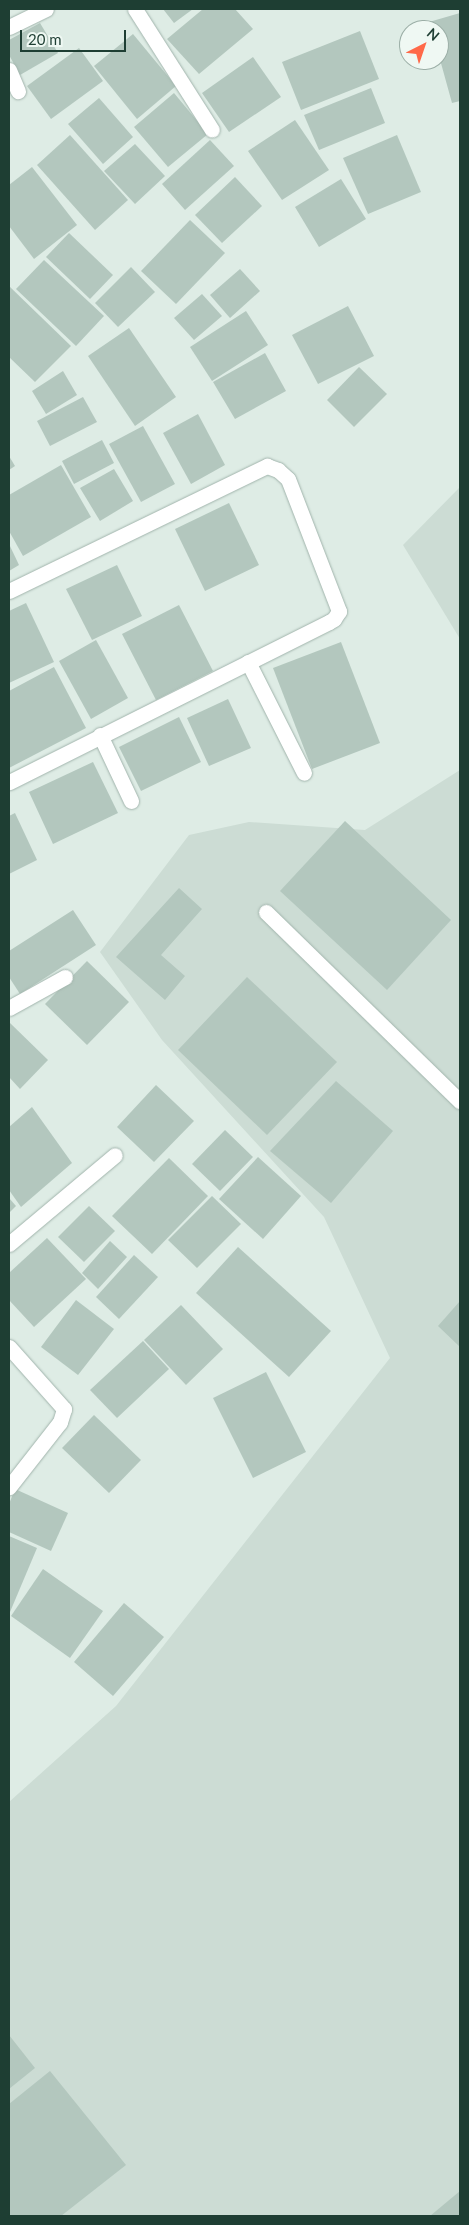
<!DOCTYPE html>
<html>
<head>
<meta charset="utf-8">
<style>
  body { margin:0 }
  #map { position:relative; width:469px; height:2225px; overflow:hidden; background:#deece5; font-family:Lato,sans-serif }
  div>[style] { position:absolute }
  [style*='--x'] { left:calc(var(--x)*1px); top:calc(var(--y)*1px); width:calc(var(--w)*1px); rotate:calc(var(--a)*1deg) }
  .built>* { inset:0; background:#ccdcd4 }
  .building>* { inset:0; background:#b3c7be }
  .roads { filter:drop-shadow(0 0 1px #a1b4ac) drop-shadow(0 0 1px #a1b4ac) }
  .minor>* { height:15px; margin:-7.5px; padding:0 7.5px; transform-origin:7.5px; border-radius:7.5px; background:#fff }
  span { translate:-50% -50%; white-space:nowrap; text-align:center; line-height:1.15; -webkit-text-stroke:5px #eff8f3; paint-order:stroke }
  .frame { position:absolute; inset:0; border:10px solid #1e3e33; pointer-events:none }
  .north { position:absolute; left:399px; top:20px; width:50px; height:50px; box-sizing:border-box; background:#eff8f3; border:1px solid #9baea6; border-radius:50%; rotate:41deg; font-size:14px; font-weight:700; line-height:20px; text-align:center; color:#1e3e33 }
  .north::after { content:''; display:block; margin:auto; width:18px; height:22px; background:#ff6949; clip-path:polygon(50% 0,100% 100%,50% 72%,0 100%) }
  .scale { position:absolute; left:20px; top:30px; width:106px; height:22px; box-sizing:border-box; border:2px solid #1e3e33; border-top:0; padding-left:6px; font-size:15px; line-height:18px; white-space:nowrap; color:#1e3e33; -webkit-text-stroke:4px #eff8f3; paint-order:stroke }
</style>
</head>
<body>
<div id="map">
  <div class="built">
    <i style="clip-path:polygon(460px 487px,460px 639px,403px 545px)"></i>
    <i style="clip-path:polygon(460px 770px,460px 2216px,9px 2216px,9px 1802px,116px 1706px,390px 1358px,324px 1217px,162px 1040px,100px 952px,189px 835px,249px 822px,365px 830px)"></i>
  </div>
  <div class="building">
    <i style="clip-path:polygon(163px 9px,193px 9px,174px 23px)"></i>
    <i style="clip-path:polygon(203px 9px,235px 9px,253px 29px,199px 74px,167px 39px)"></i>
    <i style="clip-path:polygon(460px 13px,460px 101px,452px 103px,439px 56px,439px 30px,432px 30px,429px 22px)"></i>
    <i style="clip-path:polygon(40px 23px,58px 53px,20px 75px,9px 55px,9px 40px)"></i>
    <i style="clip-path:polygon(360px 31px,379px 79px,301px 110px,282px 62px)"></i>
    <i style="clip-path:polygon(133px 34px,176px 86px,137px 119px,94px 66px)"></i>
    <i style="clip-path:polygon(79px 48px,103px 81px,51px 119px,27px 86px)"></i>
    <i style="clip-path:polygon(253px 57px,281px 97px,229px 132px,202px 93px)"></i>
    <i style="clip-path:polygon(371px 88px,385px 123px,319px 150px,304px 115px)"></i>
    <i style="clip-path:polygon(174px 93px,208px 134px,168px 167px,134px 127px)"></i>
    <i style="clip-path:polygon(99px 98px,133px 137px,103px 164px,68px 124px)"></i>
    <i style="clip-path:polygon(295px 120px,329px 170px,282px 200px,248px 151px)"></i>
    <i style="clip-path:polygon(70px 135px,128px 200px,95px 230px,37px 165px)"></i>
    <i style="clip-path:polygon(397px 135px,421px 192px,368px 214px,343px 158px)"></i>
    <i style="clip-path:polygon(210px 140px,234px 166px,185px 210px,162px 184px)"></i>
    <i style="clip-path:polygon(135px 144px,165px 176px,135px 204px,104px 171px)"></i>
    <i style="clip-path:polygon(32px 167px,77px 225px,34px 259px,9px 226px,9px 185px)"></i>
    <i style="clip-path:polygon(235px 177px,262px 206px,222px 243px,195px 215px)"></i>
    <i style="clip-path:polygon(341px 179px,366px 219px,319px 247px,295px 207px)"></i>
    <i style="clip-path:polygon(190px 220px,225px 253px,176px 304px,141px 271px)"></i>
    <i style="clip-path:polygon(69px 233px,113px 275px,90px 299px,46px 257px)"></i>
    <i style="clip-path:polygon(44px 260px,104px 316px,76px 346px,16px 289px)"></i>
    <i style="clip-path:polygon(131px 267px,155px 292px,118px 327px,95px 303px)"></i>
    <i style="clip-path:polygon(240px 269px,260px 291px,230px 318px,210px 295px)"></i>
    <i style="clip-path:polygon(9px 286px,71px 346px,35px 382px,9px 357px)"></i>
    <i style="clip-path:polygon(202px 294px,222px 316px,194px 340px,174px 318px)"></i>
    <i style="clip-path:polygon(348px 306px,374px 356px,318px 384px,292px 335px)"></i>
    <i style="clip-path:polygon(246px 311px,268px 345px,212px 381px,190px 347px)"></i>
    <i style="clip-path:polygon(129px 328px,176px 397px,135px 426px,88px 356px)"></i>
    <i style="clip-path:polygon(265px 353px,286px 391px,235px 419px,213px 382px)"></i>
    <i style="clip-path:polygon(359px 367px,387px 394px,354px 427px,327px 400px)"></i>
    <i style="clip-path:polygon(63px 371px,77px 395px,46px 414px,32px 391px)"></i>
    <i style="clip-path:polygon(83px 397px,97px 422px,50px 446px,37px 421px)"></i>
    <i style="clip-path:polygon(198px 414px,225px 465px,191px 484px,163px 433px)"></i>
    <i style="clip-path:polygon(143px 426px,175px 484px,141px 502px,109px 444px)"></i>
    <i style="clip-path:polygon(102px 440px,114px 463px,74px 484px,62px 461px)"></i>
    <i style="clip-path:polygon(9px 456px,15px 466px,9px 470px)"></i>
    <i style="clip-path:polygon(61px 465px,91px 517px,23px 556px,9px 531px,9px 495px)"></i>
    <i style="clip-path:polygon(114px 469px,133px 501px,100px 521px,80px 488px)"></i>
    <i style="clip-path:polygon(229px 503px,259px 565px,205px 591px,175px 529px)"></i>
    <i style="clip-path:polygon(9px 544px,19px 565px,9px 571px)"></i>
    <i style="clip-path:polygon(117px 565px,142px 616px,92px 640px,66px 589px)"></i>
    <i style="clip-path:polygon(26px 603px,54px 662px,9px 683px,9px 611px)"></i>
    <i style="clip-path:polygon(179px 605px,213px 671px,156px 700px,122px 634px)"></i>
    <i style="clip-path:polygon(96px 640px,128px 698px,91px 719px,59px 661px)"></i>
    <i style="clip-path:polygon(341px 642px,380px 743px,312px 769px,273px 668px)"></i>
    <i style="clip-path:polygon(54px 667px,86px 728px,9px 768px,9px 691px)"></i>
    <i style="clip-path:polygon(228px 699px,251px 748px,209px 766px,187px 718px)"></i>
    <i style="clip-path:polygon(179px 717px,201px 762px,141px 791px,119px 747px)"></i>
    <i style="clip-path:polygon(93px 762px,118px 813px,53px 844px,29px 792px)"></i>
    <i style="clip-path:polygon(15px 813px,37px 860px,9px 874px,9px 816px)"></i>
    <i style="clip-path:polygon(345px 821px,451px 920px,387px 990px,280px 891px)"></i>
    <i style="clip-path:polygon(179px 888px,202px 909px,161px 955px,185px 976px,165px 1000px,116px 957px)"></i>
    <i style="clip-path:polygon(73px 910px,96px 945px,20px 994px,9px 977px,9px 951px)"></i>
    <i style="clip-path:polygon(87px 961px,129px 1002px,87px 1045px,45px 1004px)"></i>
    <i style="clip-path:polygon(247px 977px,337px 1062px,267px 1135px,178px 1050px)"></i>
    <i style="clip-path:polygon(9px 1022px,48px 1060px,20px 1089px,9px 1077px)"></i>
    <i style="clip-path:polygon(336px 1081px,393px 1131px,331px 1203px,270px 1151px)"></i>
    <i style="clip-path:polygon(156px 1085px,194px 1121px,154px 1162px,117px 1127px)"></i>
    <i style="clip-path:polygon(32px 1107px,72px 1163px,21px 1207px,9px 1190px,9px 1127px)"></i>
    <i style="clip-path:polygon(225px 1130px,253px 1157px,220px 1191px,192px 1164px)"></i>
    <i style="clip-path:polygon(258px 1157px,301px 1196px,263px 1239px,219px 1199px)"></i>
    <i style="clip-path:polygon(169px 1158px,208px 1196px,152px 1254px,112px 1216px)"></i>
    <i style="clip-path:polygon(212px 1196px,241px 1224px,197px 1268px,168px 1240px)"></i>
    <i style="clip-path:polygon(9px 1198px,16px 1206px,9px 1213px)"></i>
    <i style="clip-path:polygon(89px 1206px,115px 1231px,84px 1262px,58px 1237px)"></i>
    <i style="clip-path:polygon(47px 1238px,86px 1279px,34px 1327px,9px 1300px,9px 1273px)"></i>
    <i style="clip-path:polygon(110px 1241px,127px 1257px,98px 1289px,82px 1273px)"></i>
    <i style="clip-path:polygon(238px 1247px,331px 1331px,289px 1377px,196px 1293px)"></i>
    <i style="clip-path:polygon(134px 1255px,158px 1277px,119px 1319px,96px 1297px)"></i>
    <i style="clip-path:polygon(76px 1300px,114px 1329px,78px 1375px,41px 1347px)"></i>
    <i style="clip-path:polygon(460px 1301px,460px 1347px,438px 1326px)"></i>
    <i style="clip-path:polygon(181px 1305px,223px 1349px,186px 1385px,144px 1340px)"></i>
    <i style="clip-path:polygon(143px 1341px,169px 1369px,117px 1418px,90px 1390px)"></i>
    <i style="clip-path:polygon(266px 1372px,306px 1452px,253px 1478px,213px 1398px)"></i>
    <i style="clip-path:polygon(94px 1415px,141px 1460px,109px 1493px,62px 1448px)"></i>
    <i style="clip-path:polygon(15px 1489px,68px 1513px,51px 1551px,9px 1532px,9px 1504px)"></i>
    <i style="clip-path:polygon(9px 1536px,37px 1548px,10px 1612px,9px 1612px)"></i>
    <i style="clip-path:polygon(43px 1569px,103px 1611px,70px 1658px,11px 1616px)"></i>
    <i style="clip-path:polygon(124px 1603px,164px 1637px,113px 1696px,74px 1662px)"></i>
    <i style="clip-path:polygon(9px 2035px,35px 2068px,9px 2089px)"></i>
    <i style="clip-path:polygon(50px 2071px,126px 2165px,61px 2216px,9px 2216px,9px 2104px)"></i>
    <i style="clip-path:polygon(460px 2191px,460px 2216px,430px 2216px)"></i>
  </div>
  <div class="roads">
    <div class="minor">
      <i style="--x:135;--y:9;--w:143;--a:57.5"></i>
      <i style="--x:9;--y:27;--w:41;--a:-25.9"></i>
      <i style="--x:9;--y:70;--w:23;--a:67"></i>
      <i style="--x:9;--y:591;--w:287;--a:-25.9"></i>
      <i style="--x:267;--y:466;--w:12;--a:20"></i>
      <i style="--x:278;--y:470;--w:13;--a:42"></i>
      <i style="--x:288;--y:479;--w:142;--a:68.9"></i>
      <i style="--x:339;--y:611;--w:9;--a:122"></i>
      <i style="--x:334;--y:619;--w:6;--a:149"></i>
      <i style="--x:329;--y:622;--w:358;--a:153.4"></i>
      <i style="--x:248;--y:662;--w:124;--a:63.2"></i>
      <i style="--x:100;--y:735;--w:73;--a:64.8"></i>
      <i style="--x:266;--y:912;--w:271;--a:44.3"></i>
      <i style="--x:9;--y:1008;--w:64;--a:-29"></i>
      <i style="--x:9;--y:1244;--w:138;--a:-40"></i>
      <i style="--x:9;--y:1347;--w:83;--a:48.4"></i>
      <i style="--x:64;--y:1409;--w:14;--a:107"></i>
      <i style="--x:60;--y:1422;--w:83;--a:128.1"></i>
    </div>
  </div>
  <div class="frame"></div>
  <div class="north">N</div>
  <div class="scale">20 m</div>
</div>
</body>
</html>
